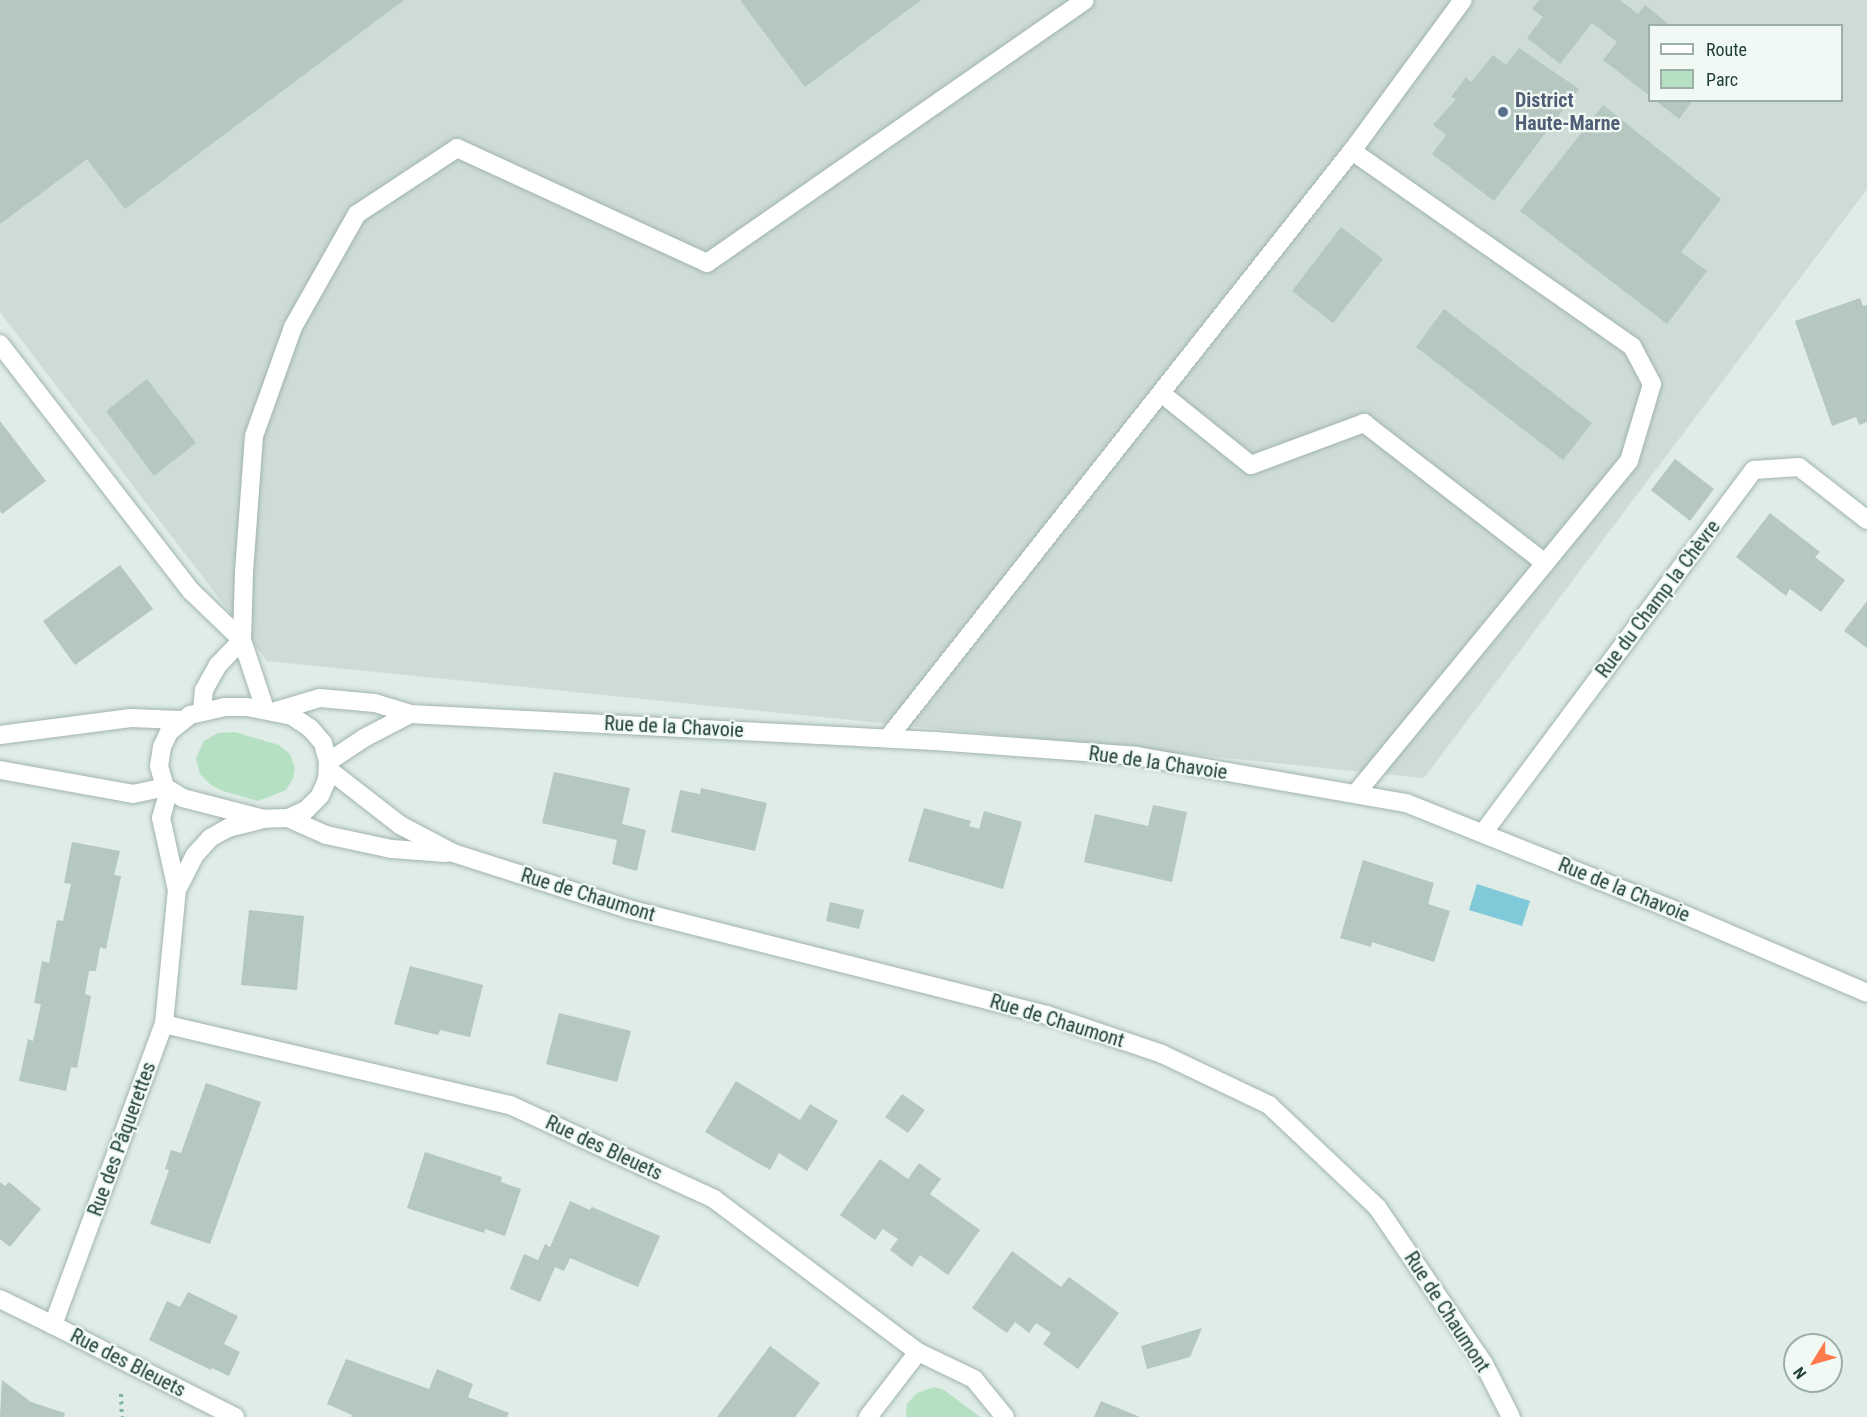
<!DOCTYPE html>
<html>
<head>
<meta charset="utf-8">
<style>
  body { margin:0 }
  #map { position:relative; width:1867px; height:1417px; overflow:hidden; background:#dfece7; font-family:"Roboto Condensed",sans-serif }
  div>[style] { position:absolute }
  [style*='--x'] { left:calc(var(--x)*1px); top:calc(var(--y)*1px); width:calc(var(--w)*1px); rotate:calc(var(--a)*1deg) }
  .built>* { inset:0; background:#cddcd6 }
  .green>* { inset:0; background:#b5e0c2 }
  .water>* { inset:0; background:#80c9d8 }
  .building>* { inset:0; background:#b4c7c0 }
  .path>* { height:4px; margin-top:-2px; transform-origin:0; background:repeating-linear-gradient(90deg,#7cb4a3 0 3px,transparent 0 7.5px) }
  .roads { filter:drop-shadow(0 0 2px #a1b4ae) drop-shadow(0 0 2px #a1b4ae) }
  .minor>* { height:18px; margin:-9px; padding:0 9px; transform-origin:9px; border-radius:9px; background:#fff }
  .dots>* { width:16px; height:16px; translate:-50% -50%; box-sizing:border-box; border:3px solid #f0f9f4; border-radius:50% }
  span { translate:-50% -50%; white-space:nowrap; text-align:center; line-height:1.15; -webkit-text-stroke:4.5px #f0f9f4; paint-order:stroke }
  .service-label { font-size:20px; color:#4e5e75; font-weight:700 }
  .left { translate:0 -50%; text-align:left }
  .street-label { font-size:20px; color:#1e3e36 }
  .legend { position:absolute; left:1648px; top:24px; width:195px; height:78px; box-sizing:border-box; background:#f0f9f4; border:2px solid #9caea8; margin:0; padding:8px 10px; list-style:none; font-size:18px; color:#1e3e36 }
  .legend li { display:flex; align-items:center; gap:12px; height:30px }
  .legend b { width:30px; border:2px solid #9caea8 }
  .north { position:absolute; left:1783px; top:1333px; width:60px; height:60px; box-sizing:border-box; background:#f0f9f4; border:2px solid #9caea8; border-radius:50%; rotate:233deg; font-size:16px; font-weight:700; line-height:24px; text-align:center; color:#1e3e36 }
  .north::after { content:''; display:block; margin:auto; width:21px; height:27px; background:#ff7a4b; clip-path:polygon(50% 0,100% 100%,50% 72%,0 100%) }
</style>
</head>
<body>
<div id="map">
  <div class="built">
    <i style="clip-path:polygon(evenodd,0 0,1867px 0,1867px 189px,1424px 778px,267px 661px,0 312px,0 0,1650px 26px,1842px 26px,1842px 100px,1650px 100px,1650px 26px)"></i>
  </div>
  <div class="green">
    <i style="clip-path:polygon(235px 732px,279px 745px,290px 754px,295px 768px,293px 779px,286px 790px,258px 801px,223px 791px,211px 785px,200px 774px,196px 758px,204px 741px,218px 733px)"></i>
    <i style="clip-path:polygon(934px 1387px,944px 1390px,980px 1417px,906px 1417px,907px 1404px,917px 1393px)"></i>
  </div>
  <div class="water">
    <i style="clip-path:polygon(1477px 884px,1530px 901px,1522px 926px,1469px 910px)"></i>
  </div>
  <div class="building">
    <i style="clip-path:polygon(0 0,404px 0,125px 209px,87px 159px,0 224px)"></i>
    <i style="clip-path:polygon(740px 0,921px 0,805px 87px)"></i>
    <i style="clip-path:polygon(1539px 0,1620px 0,1638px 14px,1645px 5px,1671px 26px,1650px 26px,1650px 96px,1603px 60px,1617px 42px,1592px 23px,1560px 64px,1527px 38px,1543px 17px,1532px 9px)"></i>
    <i style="clip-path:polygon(1519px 48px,1579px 89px,1494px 201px,1432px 154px,1446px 135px,1433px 125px,1456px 99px,1451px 97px,1466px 77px,1471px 82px,1493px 55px,1506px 65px)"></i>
    <i style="clip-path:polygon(1655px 100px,1693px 100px,1679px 119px)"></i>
    <i style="clip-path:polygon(1603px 105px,1721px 199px,1681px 252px,1707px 271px,1667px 324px,1520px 211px)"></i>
    <i style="clip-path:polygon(1341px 227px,1383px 259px,1333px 323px,1292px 291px)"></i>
    <i style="clip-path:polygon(1860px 298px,1863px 306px,1867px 305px,1867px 422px,1859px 425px,1856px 417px,1832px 426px,1795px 321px)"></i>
    <i style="clip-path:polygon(1444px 309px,1592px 423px,1563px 460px,1416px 347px)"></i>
    <i style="clip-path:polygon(147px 379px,196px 443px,154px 476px,106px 411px)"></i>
    <i style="clip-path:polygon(0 421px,46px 481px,2px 514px,0 511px)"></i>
    <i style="clip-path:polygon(1675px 459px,1714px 489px,1690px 521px,1651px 490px)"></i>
    <i style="clip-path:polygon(1770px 513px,1820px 552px,1815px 557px,1845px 580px,1821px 612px,1790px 589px,1786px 596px,1736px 557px)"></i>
    <i style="clip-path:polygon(120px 565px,153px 609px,75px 665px,43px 621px)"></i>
    <i style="clip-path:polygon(1867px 601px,1867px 648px,1844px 631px)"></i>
    <i style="clip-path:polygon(554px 772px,630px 788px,622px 824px,646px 830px,637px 871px,612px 864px,617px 840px,542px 823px)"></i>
    <i style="clip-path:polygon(701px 788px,767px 803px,755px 851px,671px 832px,680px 790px,700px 794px)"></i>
    <i style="clip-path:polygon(1153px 805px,1187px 812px,1172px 882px,1084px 862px,1095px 814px,1148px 826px)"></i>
    <i style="clip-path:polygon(924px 808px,971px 821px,969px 826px,979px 829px,984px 811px,1022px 822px,1003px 889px,908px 861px)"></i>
    <i style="clip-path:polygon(72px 842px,120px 851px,114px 875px,121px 876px,106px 949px,100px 947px,96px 971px,89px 971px,85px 994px,91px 996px,77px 1068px,71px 1067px,66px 1091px,19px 1081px,28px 1039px,33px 1041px,41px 1004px,34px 1003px,42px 961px,49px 963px,57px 920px,63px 921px,71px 884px,64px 883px)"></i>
    <i style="clip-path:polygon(1363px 860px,1434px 883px,1428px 904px,1450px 911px,1434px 962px,1372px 942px,1371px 947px,1340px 938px)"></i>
    <i style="clip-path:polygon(830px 902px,864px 910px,859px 929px,826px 921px)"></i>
    <i style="clip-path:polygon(249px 910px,304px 916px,297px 990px,241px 985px)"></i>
    <i style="clip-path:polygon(410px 966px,483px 985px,470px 1037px,440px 1030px,438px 1035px,394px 1024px)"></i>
    <i style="clip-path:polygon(559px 1013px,631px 1031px,617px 1082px,546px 1064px)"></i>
    <i style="clip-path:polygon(736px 1081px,800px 1120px,810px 1104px,838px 1121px,807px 1171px,779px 1153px,770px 1170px,705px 1132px)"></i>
    <i style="clip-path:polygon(206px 1083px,261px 1102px,210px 1244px,150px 1224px,169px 1170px,165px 1169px,171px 1150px,181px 1153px)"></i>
    <i style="clip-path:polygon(902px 1094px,925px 1110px,908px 1133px,885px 1117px)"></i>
    <i style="clip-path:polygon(425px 1152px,502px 1177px,501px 1182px,521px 1189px,505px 1236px,485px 1229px,484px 1233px,407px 1208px)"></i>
    <i style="clip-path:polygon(880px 1159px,908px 1179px,919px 1163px,941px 1179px,930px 1194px,980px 1230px,948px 1275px,920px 1255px,912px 1267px,890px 1250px,898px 1239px,883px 1229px,875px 1240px,840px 1215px)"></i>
    <i style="clip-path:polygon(0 1182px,5px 1186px,9px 1182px,41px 1209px,10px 1247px,0 1239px)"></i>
    <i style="clip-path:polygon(570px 1201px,590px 1210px,592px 1207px,660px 1236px,638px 1287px,570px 1258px,564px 1271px,555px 1267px,540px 1302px,510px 1289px,524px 1254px,538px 1260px,545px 1244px,550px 1247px)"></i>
    <i style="clip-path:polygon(1012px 1251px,1061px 1287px,1069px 1277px,1119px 1313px,1078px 1369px,1043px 1344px,1051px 1333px,1036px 1323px,1029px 1333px,1015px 1322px,1007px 1333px,972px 1308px)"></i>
    <i style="clip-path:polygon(188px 1292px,238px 1316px,224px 1344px,240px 1352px,229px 1376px,212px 1368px,211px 1370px,149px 1340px,167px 1301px,180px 1307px)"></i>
    <i style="clip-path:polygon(1202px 1328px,1190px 1357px,1147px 1369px,1141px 1346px)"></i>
    <i style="clip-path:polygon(770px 1346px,820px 1383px,795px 1417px,717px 1417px)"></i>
    <i style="clip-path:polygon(346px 1359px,429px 1389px,437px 1369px,473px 1384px,468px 1397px,509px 1413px,507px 1417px,351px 1417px,352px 1415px,327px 1404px)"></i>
    <i style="clip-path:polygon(2px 1380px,31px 1402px,65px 1413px,64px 1417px,0 1417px)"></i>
    <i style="clip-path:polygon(1101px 1401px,1140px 1417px,1094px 1417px)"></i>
  </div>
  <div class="path">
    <i style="--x:121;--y:1394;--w:23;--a:88"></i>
  </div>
  <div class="roads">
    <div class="minor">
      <i style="--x:1352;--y:151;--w:187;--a:-53.7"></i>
      <i style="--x:0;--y:344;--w:312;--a:52.3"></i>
      <i style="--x:191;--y:591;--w:71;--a:43.9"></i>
      <i style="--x:1161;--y:393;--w:115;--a:38.7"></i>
      <i style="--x:1251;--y:465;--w:121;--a:-20.4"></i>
      <i style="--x:1364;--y:423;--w:229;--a:37.7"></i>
      <i style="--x:225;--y:707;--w:22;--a:0"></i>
      <i style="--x:247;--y:707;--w:46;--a:11.3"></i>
      <i style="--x:292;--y:716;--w:22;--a:34"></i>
      <i style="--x:310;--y:728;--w:20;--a:49"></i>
      <i style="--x:323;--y:743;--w:20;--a:75"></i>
      <i style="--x:328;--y:762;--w:18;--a:93"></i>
      <i style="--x:327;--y:780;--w:17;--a:114"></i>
      <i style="--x:320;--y:796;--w:20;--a:135"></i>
      <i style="--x:306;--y:810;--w:20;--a:156"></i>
      <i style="--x:288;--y:818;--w:24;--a:178"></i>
      <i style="--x:264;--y:819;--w:84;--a:-165.5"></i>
      <i style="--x:183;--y:798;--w:21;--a:-149"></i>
      <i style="--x:165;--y:787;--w:22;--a:-106"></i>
      <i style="--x:159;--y:766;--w:19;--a:-81"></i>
      <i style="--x:162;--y:747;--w:17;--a:-65"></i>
      <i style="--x:169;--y:732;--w:27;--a:-39"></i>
      <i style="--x:190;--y:715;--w:36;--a:-13"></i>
      <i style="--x:265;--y:709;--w:73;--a:-108.4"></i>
      <i style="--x:242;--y:640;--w:68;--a:-88.3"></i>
      <i style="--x:244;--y:572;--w:136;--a:-85.8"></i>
      <i style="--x:254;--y:436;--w:116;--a:-70.3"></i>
      <i style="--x:293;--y:327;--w:130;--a:-60.5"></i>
      <i style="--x:357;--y:214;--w:120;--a:-33.4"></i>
      <i style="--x:457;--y:148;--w:275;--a:24.7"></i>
      <i style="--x:707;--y:263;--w:460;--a:-34.8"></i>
      <i style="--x:276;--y:711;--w:46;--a:-16.5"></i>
      <i style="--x:320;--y:698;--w:55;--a:5.2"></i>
      <i style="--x:375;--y:703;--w:37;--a:17"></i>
      <i style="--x:410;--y:714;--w:525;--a:2.95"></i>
      <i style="--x:934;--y:741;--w:203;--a:4.2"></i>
      <i style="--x:1136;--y:756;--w:274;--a:9.9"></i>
      <i style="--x:1406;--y:803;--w:283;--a:21.8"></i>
      <i style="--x:1669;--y:908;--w:215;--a:23.2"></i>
      <i style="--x:202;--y:712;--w:22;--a:-85"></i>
      <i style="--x:204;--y:690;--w:29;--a:-61"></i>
      <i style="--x:218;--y:665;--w:35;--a:-46"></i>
      <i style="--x:0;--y:735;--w:132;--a:-7.4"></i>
      <i style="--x:131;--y:718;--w:50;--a:2.3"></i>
      <i style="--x:888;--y:738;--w:748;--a:-51.68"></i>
      <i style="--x:1352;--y:151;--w:341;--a:34.9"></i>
      <i style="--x:1632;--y:346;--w:43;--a:62.2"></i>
      <i style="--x:1652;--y:384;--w:80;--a:106.6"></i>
      <i style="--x:1629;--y:461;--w:431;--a:129.4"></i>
      <i style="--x:328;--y:762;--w:43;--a:-33.7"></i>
      <i style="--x:364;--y:738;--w:52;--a:-27.6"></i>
      <i style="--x:328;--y:769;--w:91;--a:37.9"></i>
      <i style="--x:400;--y:825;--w:60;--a:27.8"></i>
      <i style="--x:453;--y:853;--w:184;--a:17.7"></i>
      <i style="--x:628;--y:909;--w:432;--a:14.2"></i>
      <i style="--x:1047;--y:1015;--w:121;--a:18.7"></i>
      <i style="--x:1162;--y:1054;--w:119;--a:25.5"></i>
      <i style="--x:1269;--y:1105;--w:149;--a:43.4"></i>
      <i style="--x:1377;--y:1207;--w:190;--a:55.7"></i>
      <i style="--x:1484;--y:1364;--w:59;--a:63"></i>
      <i style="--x:0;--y:770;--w:135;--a:10.2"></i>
      <i style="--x:133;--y:794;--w:33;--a:-12"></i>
      <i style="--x:288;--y:818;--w:42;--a:24.1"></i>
      <i style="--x:326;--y:835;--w:67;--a:12"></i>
      <i style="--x:392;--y:849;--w:54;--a:4.2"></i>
      <i style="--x:1483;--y:833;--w:453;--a:-53.3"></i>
      <i style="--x:1754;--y:470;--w:45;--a:-3.8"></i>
      <i style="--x:1799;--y:467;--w:86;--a:37.9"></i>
      <i style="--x:177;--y:890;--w:38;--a:-63"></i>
      <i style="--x:194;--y:856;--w:24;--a:-48"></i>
      <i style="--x:210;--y:838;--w:21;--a:-29"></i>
      <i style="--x:228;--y:828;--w:32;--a:-14"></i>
      <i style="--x:164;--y:1024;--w:355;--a:13.2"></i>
      <i style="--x:510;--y:1105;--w:225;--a:24.7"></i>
      <i style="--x:714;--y:1199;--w:255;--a:36.9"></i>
      <i style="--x:918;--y:1352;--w:82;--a:127.6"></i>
      <i style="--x:0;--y:1299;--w:59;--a:26.1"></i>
      <i style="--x:53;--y:1325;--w:321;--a:-69.8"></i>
      <i style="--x:164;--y:1024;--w:135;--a:-84.5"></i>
      <i style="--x:177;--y:890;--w:74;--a:-102.5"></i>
      <i style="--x:161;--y:818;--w:29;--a:-74"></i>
      <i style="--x:53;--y:1325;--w:204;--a:26.8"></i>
      <i style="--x:918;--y:1352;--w:62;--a:25.7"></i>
      <i style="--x:974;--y:1379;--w:49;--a:50.8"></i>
    </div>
  </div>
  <div class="dots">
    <i style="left:1503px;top:112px;background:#5c6f8a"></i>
  </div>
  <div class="service-label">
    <span class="left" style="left:1515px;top:112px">District<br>Haute-Marne</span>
  </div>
  <div class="street-label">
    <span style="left:1658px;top:599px;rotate:-53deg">Rue du Champ la Chèvre</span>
    <span style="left:674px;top:727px;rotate:3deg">Rue de la Chavoie</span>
    <span style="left:1158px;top:763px;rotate:8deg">Rue de la Chavoie</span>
    <span style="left:1624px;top:890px;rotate:22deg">Rue de la Chavoie</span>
    <span style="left:588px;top:895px;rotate:17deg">Rue de Chaumont</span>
    <span style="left:1057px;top:1021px;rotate:17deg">Rue de Chaumont</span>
    <span style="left:122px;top:1139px;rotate:-70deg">Rue des Pâquerettes</span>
    <span style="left:604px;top:1148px;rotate:25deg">Rue des Bleuets</span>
    <span style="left:1447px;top:1312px;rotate:57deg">Rue de Chaumont</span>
    <span style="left:128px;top:1363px;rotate:27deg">Rue des Bleuets</span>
  </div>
  <ul class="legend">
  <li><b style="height:8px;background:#fff"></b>Route</li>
  <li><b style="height:16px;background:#b5e0c2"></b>Parc</li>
  </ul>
  <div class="north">N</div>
</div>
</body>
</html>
